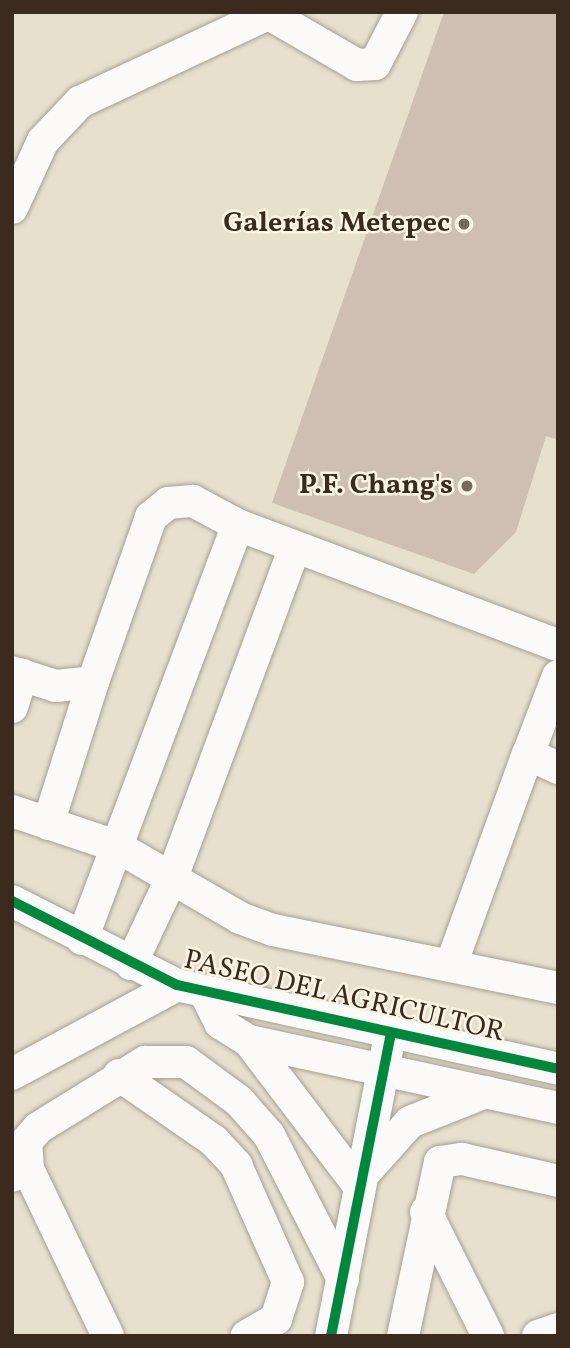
<!DOCTYPE html>
<html>
<head>
<meta charset="utf-8">
<style>
  body { margin:0 }
  #map { position:relative; width:570px; height:1348px; overflow:hidden; background:#e7e0cf; font-family:Vollkorn,serif }
  div>[style] { position:absolute }
  [style*='--x'] { left:calc(var(--x)*1px); top:calc(var(--y)*1px); width:calc(var(--w)*1px); rotate:calc(var(--a)*1deg) }
  .building>* { inset:0; background:#cfbeb2 }
  .roads { filter:drop-shadow(0 0 2px #a69f94) drop-shadow(0 0 2px #a69f94) }
  .minor>* { height:32px; margin:-16px; padding:0 16px; transform-origin:16px; border-radius:16px; background:#fbfaf8 }
  .cycleway>* { height:10px; margin:-5px; padding:0 5px; transform-origin:5px; border-radius:5px; background:#00873e }
  .dots>* { width:19px; height:19px; translate:-50% -50%; box-sizing:border-box; border:4px solid #fcf5e5; border-radius:50% }
  span { translate:-50% -50%; white-space:nowrap; text-align:center; line-height:1.15; -webkit-text-stroke:5px #fcf5e5; paint-order:stroke }
  .poi-label { font-size:28px; color:#3b2a1e; font-weight:700 }
  .right { translate:-100% -50%; text-align:right }
  .street-label { font-size:28px; color:#3b2a1e }
  .frame { position:absolute; inset:0; border:14px solid #3b2a1e; pointer-events:none }
</style>
</head>
<body>
<div id="map">
  <div class="building">
    <i style="clip-path:polygon(444px 12px,558px 12px,558px 440px,546px 436px,516px 532px,474px 574px,272px 503px)"></i>
  </div>
  <div class="roads">
    <div class="minor">
      <i style="--x:269;--y:14;--w:102;--a:30.1"></i>
      <i style="--x:357;--y:65;--w:18;--a:-3"></i>
      <i style="--x:375;--y:64;--w:59;--a:-62.6"></i>
      <i style="--x:12;--y:208;--w:74;--a:-65.2"></i>
      <i style="--x:43;--y:141;--w:54;--a:-46.5"></i>
      <i style="--x:80;--y:102;--w:212;--a:-25.1"></i>
      <i style="--x:12;--y:672;--w:46;--a:17.7"></i>
      <i style="--x:56;--y:686;--w:37;--a:-6"></i>
      <i style="--x:93;--y:682;--w:175;--a:-70.6"></i>
      <i style="--x:151;--y:517;--w:22;--a:-39"></i>
      <i style="--x:168;--y:503;--w:25;--a:-5"></i>
      <i style="--x:193;--y:501;--w:51;--a:28.1"></i>
      <i style="--x:238;--y:525;--w:342;--a:20.6"></i>
      <i style="--x:558;--y:676;--w:84;--a:111"></i>
      <i style="--x:528;--y:754;--w:33;--a:25"></i>
      <i style="--x:12;--y:707;--w:34;--a:-73"></i>
      <i style="--x:12;--y:811;--w:110;--a:18.6"></i>
      <i style="--x:116;--y:846;--w:143;--a:30.1"></i>
      <i style="--x:240;--y:918;--w:35;--a:20"></i>
      <i style="--x:273;--y:930;--w:291;--a:11.5"></i>
      <i style="--x:48;--y:824;--w:149;--a:-72.4"></i>
      <i style="--x:12;--y:901;--w:185;--a:27"></i>
      <i style="--x:177;--y:985;--w:390;--a:12.4"></i>
      <i style="--x:82;--y:939;--w:442;--a:-69.4"></i>
      <i style="--x:131;--y:964;--w:98;--a:-64.7"></i>
      <i style="--x:173;--y:875;--w:350;--a:-69.6"></i>
      <i style="--x:451;--y:965;--w:225;--a:-70"></i>
      <i style="--x:205;--y:993;--w:34;--a:63"></i>
      <i style="--x:220;--y:1023;--w:34;--a:32"></i>
      <i style="--x:249;--y:1041;--w:316;--a:12.2"></i>
      <i style="--x:249;--y:1041;--w:183;--a:52.8"></i>
      <i style="--x:12;--y:1074;--w:187;--a:-28.3"></i>
      <i style="--x:119;--y:1075;--w:116;--a:34.8"></i>
      <i style="--x:214;--y:1141;--w:33;--a:47"></i>
      <i style="--x:236;--y:1165;--w:128;--a:66"></i>
      <i style="--x:288;--y:1282;--w:39;--a:108"></i>
      <i style="--x:276;--y:1319;--w:34;--a:150"></i>
      <i style="--x:28;--y:1169;--w:27;--a:-94"></i>
      <i style="--x:26;--y:1142;--w:18;--a:-49"></i>
      <i style="--x:38;--y:1128;--w:126;--a:-31.7"></i>
      <i style="--x:145;--y:1062;--w:41;--a:0"></i>
      <i style="--x:186;--y:1062;--w:66;--a:36.3"></i>
      <i style="--x:239;--y:1101;--w:45;--a:48.6"></i>
      <i style="--x:269;--y:1135;--w:162;--a:62.8"></i>
      <i style="--x:367;--y:1170;--w:64;--a:-48.1"></i>
      <i style="--x:410;--y:1122;--w:82;--a:-21.5"></i>
      <i style="--x:12;--y:1176;--w:17;--a:-24"></i>
      <i style="--x:28;--y:1169;--w:185;--a:64.4"></i>
      <i style="--x:426;--y:1212;--w:139;--a:63.4"></i>
      <i style="--x:331;--y:1336;--w:297;--a:-78.9"></i>
      <i style="--x:403;--y:1336;--w:178;--a:-78"></i>
      <i style="--x:440;--y:1162;--w:22;--a:-8"></i>
      <i style="--x:462;--y:1159;--w:98;--a:12.9"></i>
      <i style="--x:538;--y:1336;--w:21;--a:-19"></i>
    </div>
  </div>
  <div class="cycleway">
    <i style="--x:12;--y:901;--w:185;--a:27"></i>
    <i style="--x:177;--y:985;--w:390;--a:12.4"></i>
    <i style="--x:331;--y:1336;--w:309;--a:-78.8"></i>
  </div>
  <div class="dots">
    <i style="left:464px;top:224px;background:#776a5c"></i>
    <i style="left:467px;top:486px;background:#776a5c"></i>
  </div>
  <div class="poi-label">
    <span class="right" style="left:450px;top:224px">Galerías Metepec</span>
    <span class="right" style="left:453px;top:486px">P.F. Chang's</span>
  </div>
  <div class="street-label">
    <span style="left:344px;top:997px;rotate:13deg">PASEO DEL AGRICULTOR</span>
  </div>
  <div class="frame"></div>
</div>
</body>
</html>
